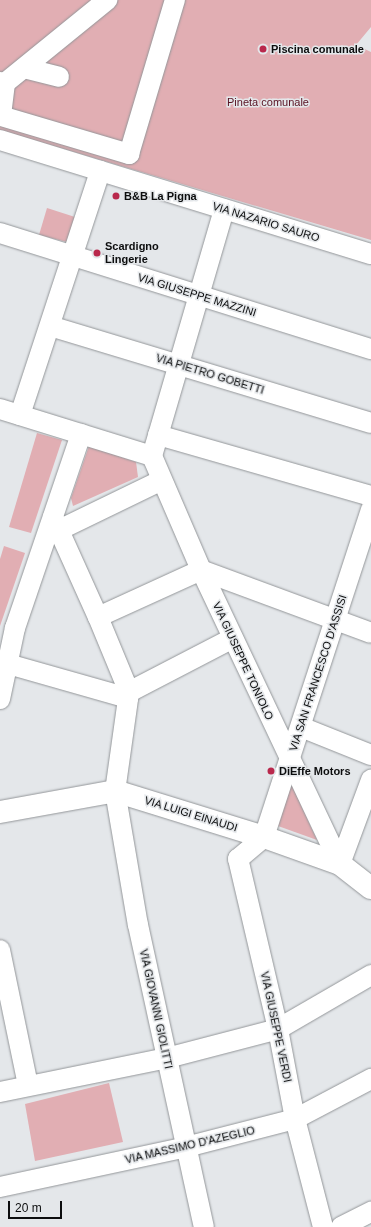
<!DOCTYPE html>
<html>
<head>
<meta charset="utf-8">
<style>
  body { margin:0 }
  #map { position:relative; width:371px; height:1227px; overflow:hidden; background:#e4e7ea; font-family:Helvetica,sans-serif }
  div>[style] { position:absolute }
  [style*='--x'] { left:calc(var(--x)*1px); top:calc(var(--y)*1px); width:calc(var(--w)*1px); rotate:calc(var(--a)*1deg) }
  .green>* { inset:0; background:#e1aeb3 }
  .roads { filter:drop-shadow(0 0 1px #939699) drop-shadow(0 0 1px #939699) }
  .street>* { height:20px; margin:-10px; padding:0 10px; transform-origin:10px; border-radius:10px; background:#fff }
  .secondary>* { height:22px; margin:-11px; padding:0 11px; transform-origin:11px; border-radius:11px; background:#fff }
  .dots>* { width:11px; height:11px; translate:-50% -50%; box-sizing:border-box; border:2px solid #e4e7ea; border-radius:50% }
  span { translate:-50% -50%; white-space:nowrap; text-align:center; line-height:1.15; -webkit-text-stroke:3px #e4e7ea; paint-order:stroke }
  .poi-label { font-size:11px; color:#0c0d0e; font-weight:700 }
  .left { translate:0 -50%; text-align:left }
  .park-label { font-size:11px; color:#581021 }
  .street-label { font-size:11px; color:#0c0d0e }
  .scale { position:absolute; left:8px; top:1201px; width:54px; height:18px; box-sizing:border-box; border:2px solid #0c0d0e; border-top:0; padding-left:5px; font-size:12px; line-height:14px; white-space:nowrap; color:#0c0d0e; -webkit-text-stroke:3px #e4e7ea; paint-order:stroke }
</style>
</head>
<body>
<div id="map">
  <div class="green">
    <i style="clip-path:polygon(0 0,371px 0,371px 27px,356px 45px,371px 52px,371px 240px,0 130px)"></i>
    <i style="clip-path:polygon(47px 208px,75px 217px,67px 242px,39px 235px)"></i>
    <i style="clip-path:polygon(37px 433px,62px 440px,31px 533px,9px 527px)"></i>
    <i style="clip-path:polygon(89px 446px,136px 462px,138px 477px,73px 506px,71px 498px)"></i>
    <i style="clip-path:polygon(4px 546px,25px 553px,0 626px,0 559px)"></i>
    <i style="clip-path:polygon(290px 781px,317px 840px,278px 826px)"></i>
    <i style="clip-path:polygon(109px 1083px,123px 1142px,35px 1161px,25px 1104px)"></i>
  </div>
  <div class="roads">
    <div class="street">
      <i style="--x:24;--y:68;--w:36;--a:14"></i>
      <i style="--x:0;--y:82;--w:5;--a:11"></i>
      <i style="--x:5;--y:83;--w:33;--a:97"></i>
      <i style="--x:1;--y:116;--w:134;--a:16.5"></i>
      <i style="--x:129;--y:154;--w:161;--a:-73.4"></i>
      <i style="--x:5;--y:83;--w:132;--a:-39.1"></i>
      <i style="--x:0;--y:140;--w:388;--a:17.1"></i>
      <i style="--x:0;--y:233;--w:389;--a:17.4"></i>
      <i style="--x:50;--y:326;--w:335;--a:16.8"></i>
      <i style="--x:0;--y:409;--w:159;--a:17.2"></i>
      <i style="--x:20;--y:415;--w:257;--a:-71.8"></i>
      <i style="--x:158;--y:435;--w:222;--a:16"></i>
      <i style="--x:152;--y:456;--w:124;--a:66.7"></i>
      <i style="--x:201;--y:570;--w:325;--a:64.7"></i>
      <i style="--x:152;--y:456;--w:257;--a:-73.7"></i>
      <i style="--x:53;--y:517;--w:110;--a:65.8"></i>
      <i style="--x:98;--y:617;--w:81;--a:67.5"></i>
      <i style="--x:129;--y:692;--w:100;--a:98"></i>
      <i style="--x:115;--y:791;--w:136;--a:80.3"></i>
      <i style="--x:138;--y:925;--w:309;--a:77.7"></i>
      <i style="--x:59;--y:530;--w:114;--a:-25.9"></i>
      <i style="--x:98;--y:617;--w:113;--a:-24.5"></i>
      <i style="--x:201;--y:570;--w:181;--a:20.3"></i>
      <i style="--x:8;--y:664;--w:125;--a:15.8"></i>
      <i style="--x:129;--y:692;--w:117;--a:-27.4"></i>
      <i style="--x:0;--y:699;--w:73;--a:-78.1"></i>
      <i style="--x:15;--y:628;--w:205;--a:-71.2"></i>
      <i style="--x:301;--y:727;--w:75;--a:21.8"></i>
      <i style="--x:340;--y:864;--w:90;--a:-69.7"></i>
      <i style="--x:0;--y:950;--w:138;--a:78.3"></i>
      <i style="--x:0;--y:1092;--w:170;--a:-11.5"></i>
      <i style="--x:167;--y:1058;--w:115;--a:-14.6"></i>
      <i style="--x:278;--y:1029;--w:108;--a:-30.1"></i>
      <i style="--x:0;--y:1187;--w:190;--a:-12.1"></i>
      <i style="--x:186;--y:1147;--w:113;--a:-14.4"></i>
      <i style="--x:295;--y:1119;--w:86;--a:-27.8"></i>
      <i style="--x:323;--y:1227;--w:112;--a:-104.5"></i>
      <i style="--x:295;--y:1119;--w:92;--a:-100.7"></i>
      <i style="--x:278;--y:1029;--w:175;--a:-103.2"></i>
      <i style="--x:238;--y:859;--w:34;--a:-40"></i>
      <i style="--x:264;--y:837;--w:345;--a:-71.9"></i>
      <i style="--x:341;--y:1227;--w:34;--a:-27"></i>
    </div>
    <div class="secondary">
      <i style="--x:0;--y:812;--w:117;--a:-10.3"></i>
      <i style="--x:115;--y:791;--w:156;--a:17.2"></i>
      <i style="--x:264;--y:837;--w:81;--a:19.6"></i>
      <i style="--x:340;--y:864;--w:39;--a:38"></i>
    </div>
  </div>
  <div class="dots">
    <i style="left:263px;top:49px;background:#b9284c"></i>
    <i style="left:116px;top:196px;background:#b9284c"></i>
    <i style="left:97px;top:253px;background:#b9284c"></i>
    <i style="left:271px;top:771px;background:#b9284c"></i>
  </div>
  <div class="poi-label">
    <span class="left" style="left:271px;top:49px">Piscina comunale</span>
    <span class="left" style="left:124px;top:196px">B&amp;B La Pigna</span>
    <span class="left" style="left:105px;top:253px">Scardigno<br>Lingerie</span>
    <span class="left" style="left:279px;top:771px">DiEffe Motors</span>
  </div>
  <div class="park-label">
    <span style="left:268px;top:102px">Pineta comunale</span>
  </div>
  <div class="street-label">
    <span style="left:266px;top:222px;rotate:17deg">VIA NAZARIO SAURO</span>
    <span style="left:197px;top:295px;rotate:17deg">VIA GIUSEPPE MAZZINI</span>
    <span style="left:210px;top:374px;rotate:17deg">VIA PIETRO GOBETTI</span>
    <span style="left:243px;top:661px;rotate:65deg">VIA GIUSEPPE TONIOLO</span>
    <span style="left:318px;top:673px;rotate:-72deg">VIA SAN FRANCESCO D'ASSISI</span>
    <span style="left:191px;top:814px;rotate:17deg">VIA LUIGI EINAUDI</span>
    <span style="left:156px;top:1009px;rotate:78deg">VIA GIOVANNI GIOLITTI</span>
    <span style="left:276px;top:1027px;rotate:78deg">VIA GIUSEPPE VERDI</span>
    <span style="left:190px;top:1145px;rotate:-13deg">VIA MASSIMO D'AZEGLIO</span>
  </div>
  <div class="scale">20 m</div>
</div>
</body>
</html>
